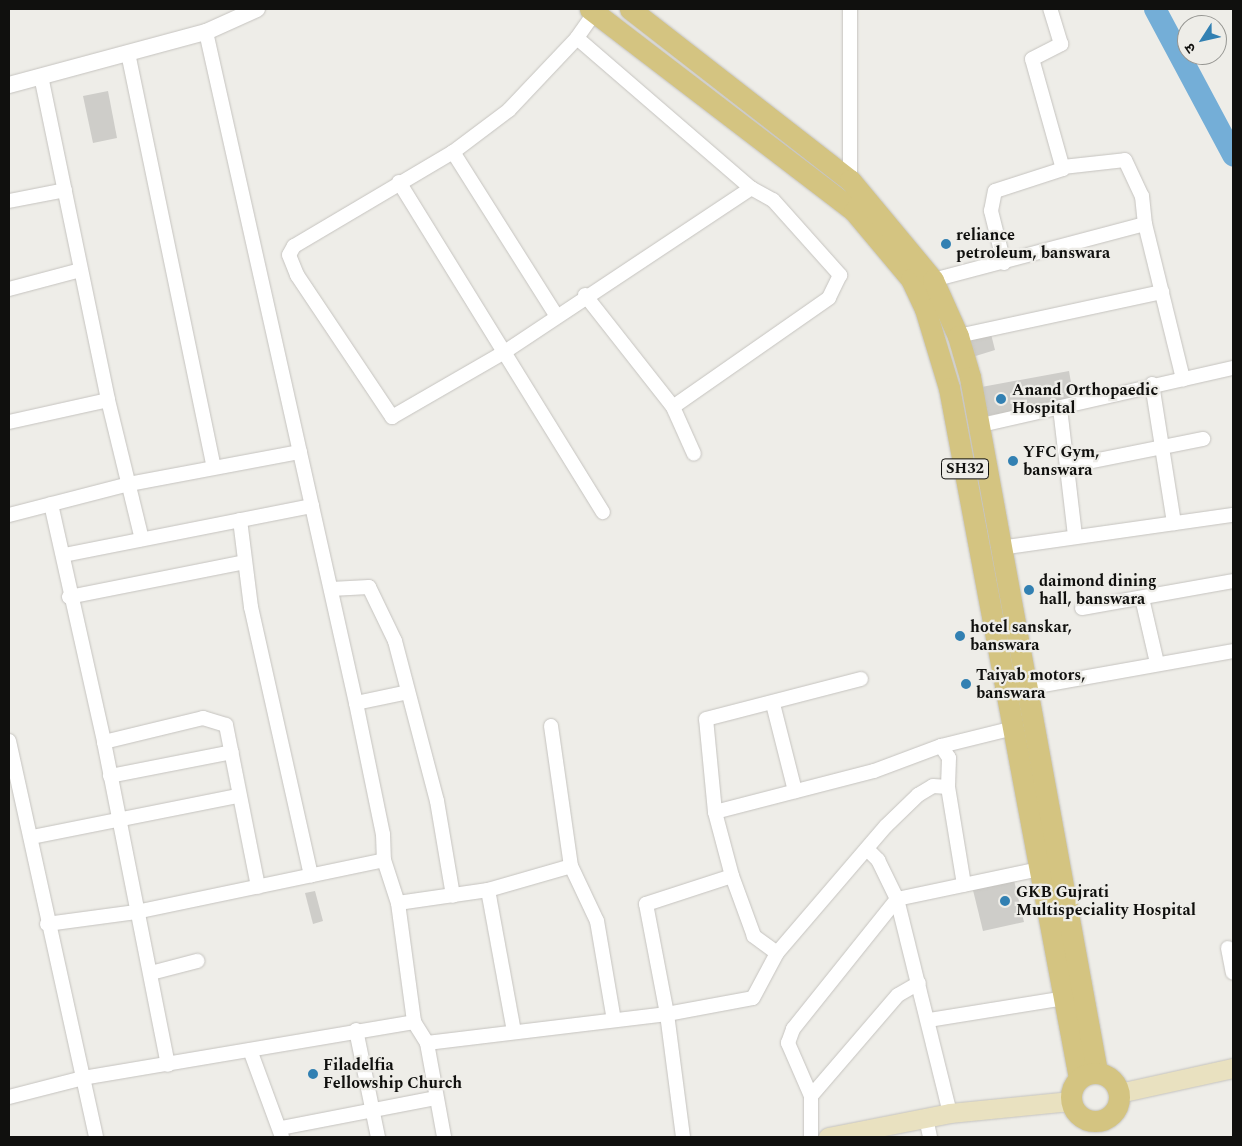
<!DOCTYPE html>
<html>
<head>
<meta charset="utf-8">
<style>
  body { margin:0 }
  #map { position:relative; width:1242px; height:1146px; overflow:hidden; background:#eeede8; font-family:Spectral,"Noto Sans Devanagari",serif }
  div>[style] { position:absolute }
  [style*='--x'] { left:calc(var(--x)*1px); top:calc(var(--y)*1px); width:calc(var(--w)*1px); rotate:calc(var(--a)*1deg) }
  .river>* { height:22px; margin:-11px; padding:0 11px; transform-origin:11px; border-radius:11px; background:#74aed7 }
  .building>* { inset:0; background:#cecdc9 }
  .roads { filter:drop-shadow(0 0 1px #c5c3bf) drop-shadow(0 0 1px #c5c3bf) }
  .minor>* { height:14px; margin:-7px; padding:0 7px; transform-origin:7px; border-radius:7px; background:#fff }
  .tertiary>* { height:16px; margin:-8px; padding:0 8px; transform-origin:8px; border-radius:8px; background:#fff }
  .secondary>* { height:19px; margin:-9.5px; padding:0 9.5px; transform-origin:9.5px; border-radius:9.5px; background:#e9e1c0 }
  .primary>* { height:21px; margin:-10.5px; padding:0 10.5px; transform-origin:10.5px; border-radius:10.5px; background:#d4c481 }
  .primary>.ring { margin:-10.5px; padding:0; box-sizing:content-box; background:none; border:21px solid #d4c481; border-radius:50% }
  .dots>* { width:14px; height:14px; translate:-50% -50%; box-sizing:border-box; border:2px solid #eeede8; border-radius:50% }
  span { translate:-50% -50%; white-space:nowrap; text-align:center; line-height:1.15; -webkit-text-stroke:4.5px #eeede8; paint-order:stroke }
  .shield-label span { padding:1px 4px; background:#eeede8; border:1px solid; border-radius:4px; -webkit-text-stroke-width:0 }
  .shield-label { font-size:15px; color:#10100e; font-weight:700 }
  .poi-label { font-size:16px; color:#10100e; font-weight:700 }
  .left { translate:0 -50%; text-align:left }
  .frame { position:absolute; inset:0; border:10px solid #10100e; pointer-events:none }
  .north { position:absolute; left:1177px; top:15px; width:50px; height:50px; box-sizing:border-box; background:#eeede8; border:1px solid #959591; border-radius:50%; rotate:235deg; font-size:14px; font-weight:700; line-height:20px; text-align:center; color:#10100e }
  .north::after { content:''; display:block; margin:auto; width:18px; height:22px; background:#3280b2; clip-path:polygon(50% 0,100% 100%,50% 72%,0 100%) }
</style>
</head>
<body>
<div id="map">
  <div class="river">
    <i style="--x:1155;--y:9;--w:166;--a:61.9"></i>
  </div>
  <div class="building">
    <i style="clip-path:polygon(108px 91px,117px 138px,93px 143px,83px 96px)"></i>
    <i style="clip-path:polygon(991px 334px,995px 350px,966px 359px,962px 343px)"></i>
    <i style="clip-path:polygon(1069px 371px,1074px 400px,981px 417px,976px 388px)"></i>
    <i style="clip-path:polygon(1013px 876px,1024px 922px,983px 931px,972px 886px)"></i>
    <i style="clip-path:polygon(315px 891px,323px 921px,313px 924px,305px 893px)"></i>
  </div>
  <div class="roads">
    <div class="minor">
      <i style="--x:850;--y:9;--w:171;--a:90"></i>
      <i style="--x:595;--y:12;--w:32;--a:125"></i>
      <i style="--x:577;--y:38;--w:99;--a:133.4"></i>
      <i style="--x:509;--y:110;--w:70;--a:143.1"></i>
      <i style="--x:453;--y:152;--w:185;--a:149.4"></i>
      <i style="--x:294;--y:246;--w:10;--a:119"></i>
      <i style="--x:289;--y:255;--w:22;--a:68"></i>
      <i style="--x:297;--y:275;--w:171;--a:56.2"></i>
      <i style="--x:392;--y:417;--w:128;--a:-30"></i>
      <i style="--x:503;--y:353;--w:298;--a:-33.6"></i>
      <i style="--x:206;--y:32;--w:688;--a:77.4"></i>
      <i style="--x:356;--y:703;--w:134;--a:78.4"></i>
      <i style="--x:383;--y:834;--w:26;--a:88"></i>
      <i style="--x:384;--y:860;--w:45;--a:72"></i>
      <i style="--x:398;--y:903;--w:120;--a:82.3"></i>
      <i style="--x:414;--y:1022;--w:25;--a:58"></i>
      <i style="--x:427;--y:1043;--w:96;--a:79.7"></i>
      <i style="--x:577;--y:38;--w:230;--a:40.8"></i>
      <i style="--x:751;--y:188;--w:25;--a:29"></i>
      <i style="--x:773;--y:200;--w:101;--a:48.2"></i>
      <i style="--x:840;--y:275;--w:25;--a:116"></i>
      <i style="--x:829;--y:298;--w:190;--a:145.1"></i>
      <i style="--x:128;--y:53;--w:423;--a:78.3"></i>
      <i style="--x:41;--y:76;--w:331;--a:78.3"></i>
      <i style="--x:108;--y:400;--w:143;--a:76.3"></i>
      <i style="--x:453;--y:152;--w:193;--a:57.7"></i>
      <i style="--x:1063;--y:167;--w:62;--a:-6.4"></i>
      <i style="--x:1125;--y:160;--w:40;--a:65"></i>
      <i style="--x:1142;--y:196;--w:28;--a:84"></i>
      <i style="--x:1145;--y:224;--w:160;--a:76.2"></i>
      <i style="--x:399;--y:182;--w:388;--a:58.3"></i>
      <i style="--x:9;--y:201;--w:57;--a:-11.1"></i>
      <i style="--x:1004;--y:263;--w:54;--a:-104"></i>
      <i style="--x:991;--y:211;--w:20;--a:-79"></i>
      <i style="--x:995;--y:191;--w:71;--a:-17.9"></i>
      <i style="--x:1063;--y:169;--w:114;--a:-105.7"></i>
      <i style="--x:1032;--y:59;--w:33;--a:-27"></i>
      <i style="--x:1061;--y:44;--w:37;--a:-107"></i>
      <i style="--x:933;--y:280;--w:219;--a:-14.8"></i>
      <i style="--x:9;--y:289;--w:74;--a:-14.8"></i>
      <i style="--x:585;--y:295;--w:142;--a:51.8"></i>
      <i style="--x:673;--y:407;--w:51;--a:65.9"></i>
      <i style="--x:958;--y:336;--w:209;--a:-12.2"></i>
      <i style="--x:1152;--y:384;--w:141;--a:81"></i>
      <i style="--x:1060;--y:408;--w:128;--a:83.3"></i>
      <i style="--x:9;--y:422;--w:101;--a:-12.5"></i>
      <i style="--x:977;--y:426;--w:262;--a:-12.8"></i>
      <i style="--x:1068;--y:466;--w:138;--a:-11.3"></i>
      <i style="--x:51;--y:504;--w:244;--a:77.4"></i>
      <i style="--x:104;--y:742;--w:329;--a:78.8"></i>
      <i style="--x:9;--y:515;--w:124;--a:-14.5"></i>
      <i style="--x:129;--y:484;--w:174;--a:-10.6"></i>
      <i style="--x:240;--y:520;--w:88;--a:82.8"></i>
      <i style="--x:251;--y:607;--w:275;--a:77.4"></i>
      <i style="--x:1000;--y:548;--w:235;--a:-8.1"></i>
      <i style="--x:64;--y:555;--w:253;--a:-11.2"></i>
      <i style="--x:331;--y:589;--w:38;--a:-3"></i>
      <i style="--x:369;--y:587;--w:60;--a:64.3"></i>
      <i style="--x:395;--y:641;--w:165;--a:75.3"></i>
      <i style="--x:437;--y:801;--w:96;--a:80.4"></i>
      <i style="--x:69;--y:597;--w:179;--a:-11.2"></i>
      <i style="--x:1142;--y:598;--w:67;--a:77"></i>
      <i style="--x:1082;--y:608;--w:153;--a:-10.1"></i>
      <i style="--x:1026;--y:688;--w:210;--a:-10.1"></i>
      <i style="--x:356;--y:703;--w:53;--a:-11.9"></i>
      <i style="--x:773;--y:704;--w:90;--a:75.8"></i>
      <i style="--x:551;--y:726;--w:141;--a:81.9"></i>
      <i style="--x:571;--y:866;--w:61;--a:64.7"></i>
      <i style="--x:597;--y:921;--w:100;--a:80.3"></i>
      <i style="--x:9;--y:741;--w:405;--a:77.6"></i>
      <i style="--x:104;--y:742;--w:102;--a:-13.6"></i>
      <i style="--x:203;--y:718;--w:24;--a:17"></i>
      <i style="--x:226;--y:725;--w:165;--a:78.8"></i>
      <i style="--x:941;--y:746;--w:14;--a:56"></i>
      <i style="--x:949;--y:758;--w:29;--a:92"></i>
      <i style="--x:948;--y:787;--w:99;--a:80.7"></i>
      <i style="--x:110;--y:776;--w:124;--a:-11.1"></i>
      <i style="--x:715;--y:812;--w:164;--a:-14.5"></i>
      <i style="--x:874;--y:771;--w:72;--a:-20.5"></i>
      <i style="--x:941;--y:746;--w:75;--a:-13.9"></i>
      <i style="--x:32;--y:837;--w:210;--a:-11.3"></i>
      <i style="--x:867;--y:849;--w:16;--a:45"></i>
      <i style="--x:878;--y:860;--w:43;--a:64"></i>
      <i style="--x:897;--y:899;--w:220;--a:76.1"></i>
      <i style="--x:488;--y:890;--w:143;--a:79.6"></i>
      <i style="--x:398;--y:903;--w:91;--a:-8.2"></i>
      <i style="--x:488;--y:890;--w:86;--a:-16.1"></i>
      <i style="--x:47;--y:924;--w:90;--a:-7.7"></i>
      <i style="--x:136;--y:912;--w:253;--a:-11.8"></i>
      <i style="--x:1228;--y:948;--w:25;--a:79"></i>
      <i style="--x:777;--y:953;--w:29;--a:-144"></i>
      <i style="--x:754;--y:936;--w:64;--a:-110.1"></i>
      <i style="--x:732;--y:876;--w:66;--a:-104.9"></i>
      <i style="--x:715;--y:812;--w:93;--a:-95.5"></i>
      <i style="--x:706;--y:719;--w:160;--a:-14.5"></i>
      <i style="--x:151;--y:973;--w:48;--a:-14.6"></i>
      <i style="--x:929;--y:1020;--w:138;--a:-9.2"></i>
      <i style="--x:356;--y:1030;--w:109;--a:78.4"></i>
      <i style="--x:427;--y:1043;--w:242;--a:-6.9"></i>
      <i style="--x:667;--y:1014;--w:87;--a:-10.5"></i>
      <i style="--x:753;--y:998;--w:51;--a:-61.9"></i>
      <i style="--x:777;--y:953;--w:167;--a:-49.4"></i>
      <i style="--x:886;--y:826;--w:45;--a:-44.1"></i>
      <i style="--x:918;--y:795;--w:17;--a:-31"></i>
      <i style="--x:933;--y:786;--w:15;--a:4"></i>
      <i style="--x:250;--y:1050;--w:93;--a:69.8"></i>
      <i style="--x:811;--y:1096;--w:133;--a:-49.3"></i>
      <i style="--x:898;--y:995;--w:24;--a:-30"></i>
      <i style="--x:9;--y:1097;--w:76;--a:-14.4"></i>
      <i style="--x:83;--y:1078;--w:336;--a:-9.6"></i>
      <i style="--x:926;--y:1118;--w:19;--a:78"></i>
      <i style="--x:281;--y:1128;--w:157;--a:-11"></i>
      <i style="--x:683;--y:1137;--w:124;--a:-97.4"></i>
      <i style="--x:667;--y:1014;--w:112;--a:-100.8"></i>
      <i style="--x:646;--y:904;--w:90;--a:-18"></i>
      <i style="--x:811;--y:1137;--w:41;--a:-90"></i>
      <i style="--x:811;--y:1096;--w:58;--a:-113.5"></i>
      <i style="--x:788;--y:1043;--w:15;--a:-70"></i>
      <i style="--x:793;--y:1029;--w:166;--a:-51.3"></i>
      <i style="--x:897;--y:899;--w:145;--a:-11.9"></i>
    </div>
    <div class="tertiary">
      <i style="--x:9;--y:85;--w:204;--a:-15.1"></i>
      <i style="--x:206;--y:32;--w:56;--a:-24.3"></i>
    </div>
    <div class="secondary">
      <i style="--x:1119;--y:1093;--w:117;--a:-12.4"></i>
      <i style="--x:828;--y:1137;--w:124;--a:-11.1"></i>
      <i style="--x:950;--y:1113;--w:121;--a:-5.7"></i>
    </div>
    <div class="primary">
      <i style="--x:590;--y:9;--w:332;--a:37.4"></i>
      <i style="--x:854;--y:211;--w:89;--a:50"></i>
      <i style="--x:911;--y:279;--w:33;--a:65"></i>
      <i style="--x:925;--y:309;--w:83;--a:73.1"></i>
      <i style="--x:949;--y:388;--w:702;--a:79.33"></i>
      <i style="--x:630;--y:9;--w:279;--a:37.9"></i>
      <i style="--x:850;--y:180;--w:130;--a:50.3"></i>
      <i style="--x:933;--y:280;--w:61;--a:65.9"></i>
      <i style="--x:958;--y:336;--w:43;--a:73.7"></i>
      <i style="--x:970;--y:377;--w:707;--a:79.64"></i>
      <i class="ring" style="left:1071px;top:1073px;width:27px;height:27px"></i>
    </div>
  </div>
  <div class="dots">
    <i style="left:946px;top:244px;background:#3280b2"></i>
    <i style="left:1001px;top:399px;background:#3280b2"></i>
    <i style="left:1013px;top:461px;background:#3280b2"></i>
    <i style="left:1029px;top:590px;background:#3280b2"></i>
    <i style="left:960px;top:636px;background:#3280b2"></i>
    <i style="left:966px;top:684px;background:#3280b2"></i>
    <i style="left:1005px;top:901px;background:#3280b2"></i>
    <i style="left:313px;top:1074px;background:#3280b2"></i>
  </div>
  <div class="shield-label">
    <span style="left:965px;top:469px">SH32</span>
  </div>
  <div class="poi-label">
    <span class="left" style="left:956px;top:244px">reliance<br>petroleum, banswara</span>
    <span class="left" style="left:1012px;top:399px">Anand Orthopaedic<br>Hospital</span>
    <span class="left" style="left:1023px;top:461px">YFC Gym,<br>banswara</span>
    <span class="left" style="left:1039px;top:590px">daimond dining<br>hall, banswara</span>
    <span class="left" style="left:970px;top:636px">hotel sanskar,<br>banswara</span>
    <span class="left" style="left:976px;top:684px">Taiyab motors,<br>banswara</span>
    <span class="left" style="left:1016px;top:901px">GKB Gujrati<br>Multispeciality Hospital</span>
    <span class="left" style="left:323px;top:1074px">Filadelfia<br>Fellowship Church</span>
  </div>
  <div class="frame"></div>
  <div class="north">उ</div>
</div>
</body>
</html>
